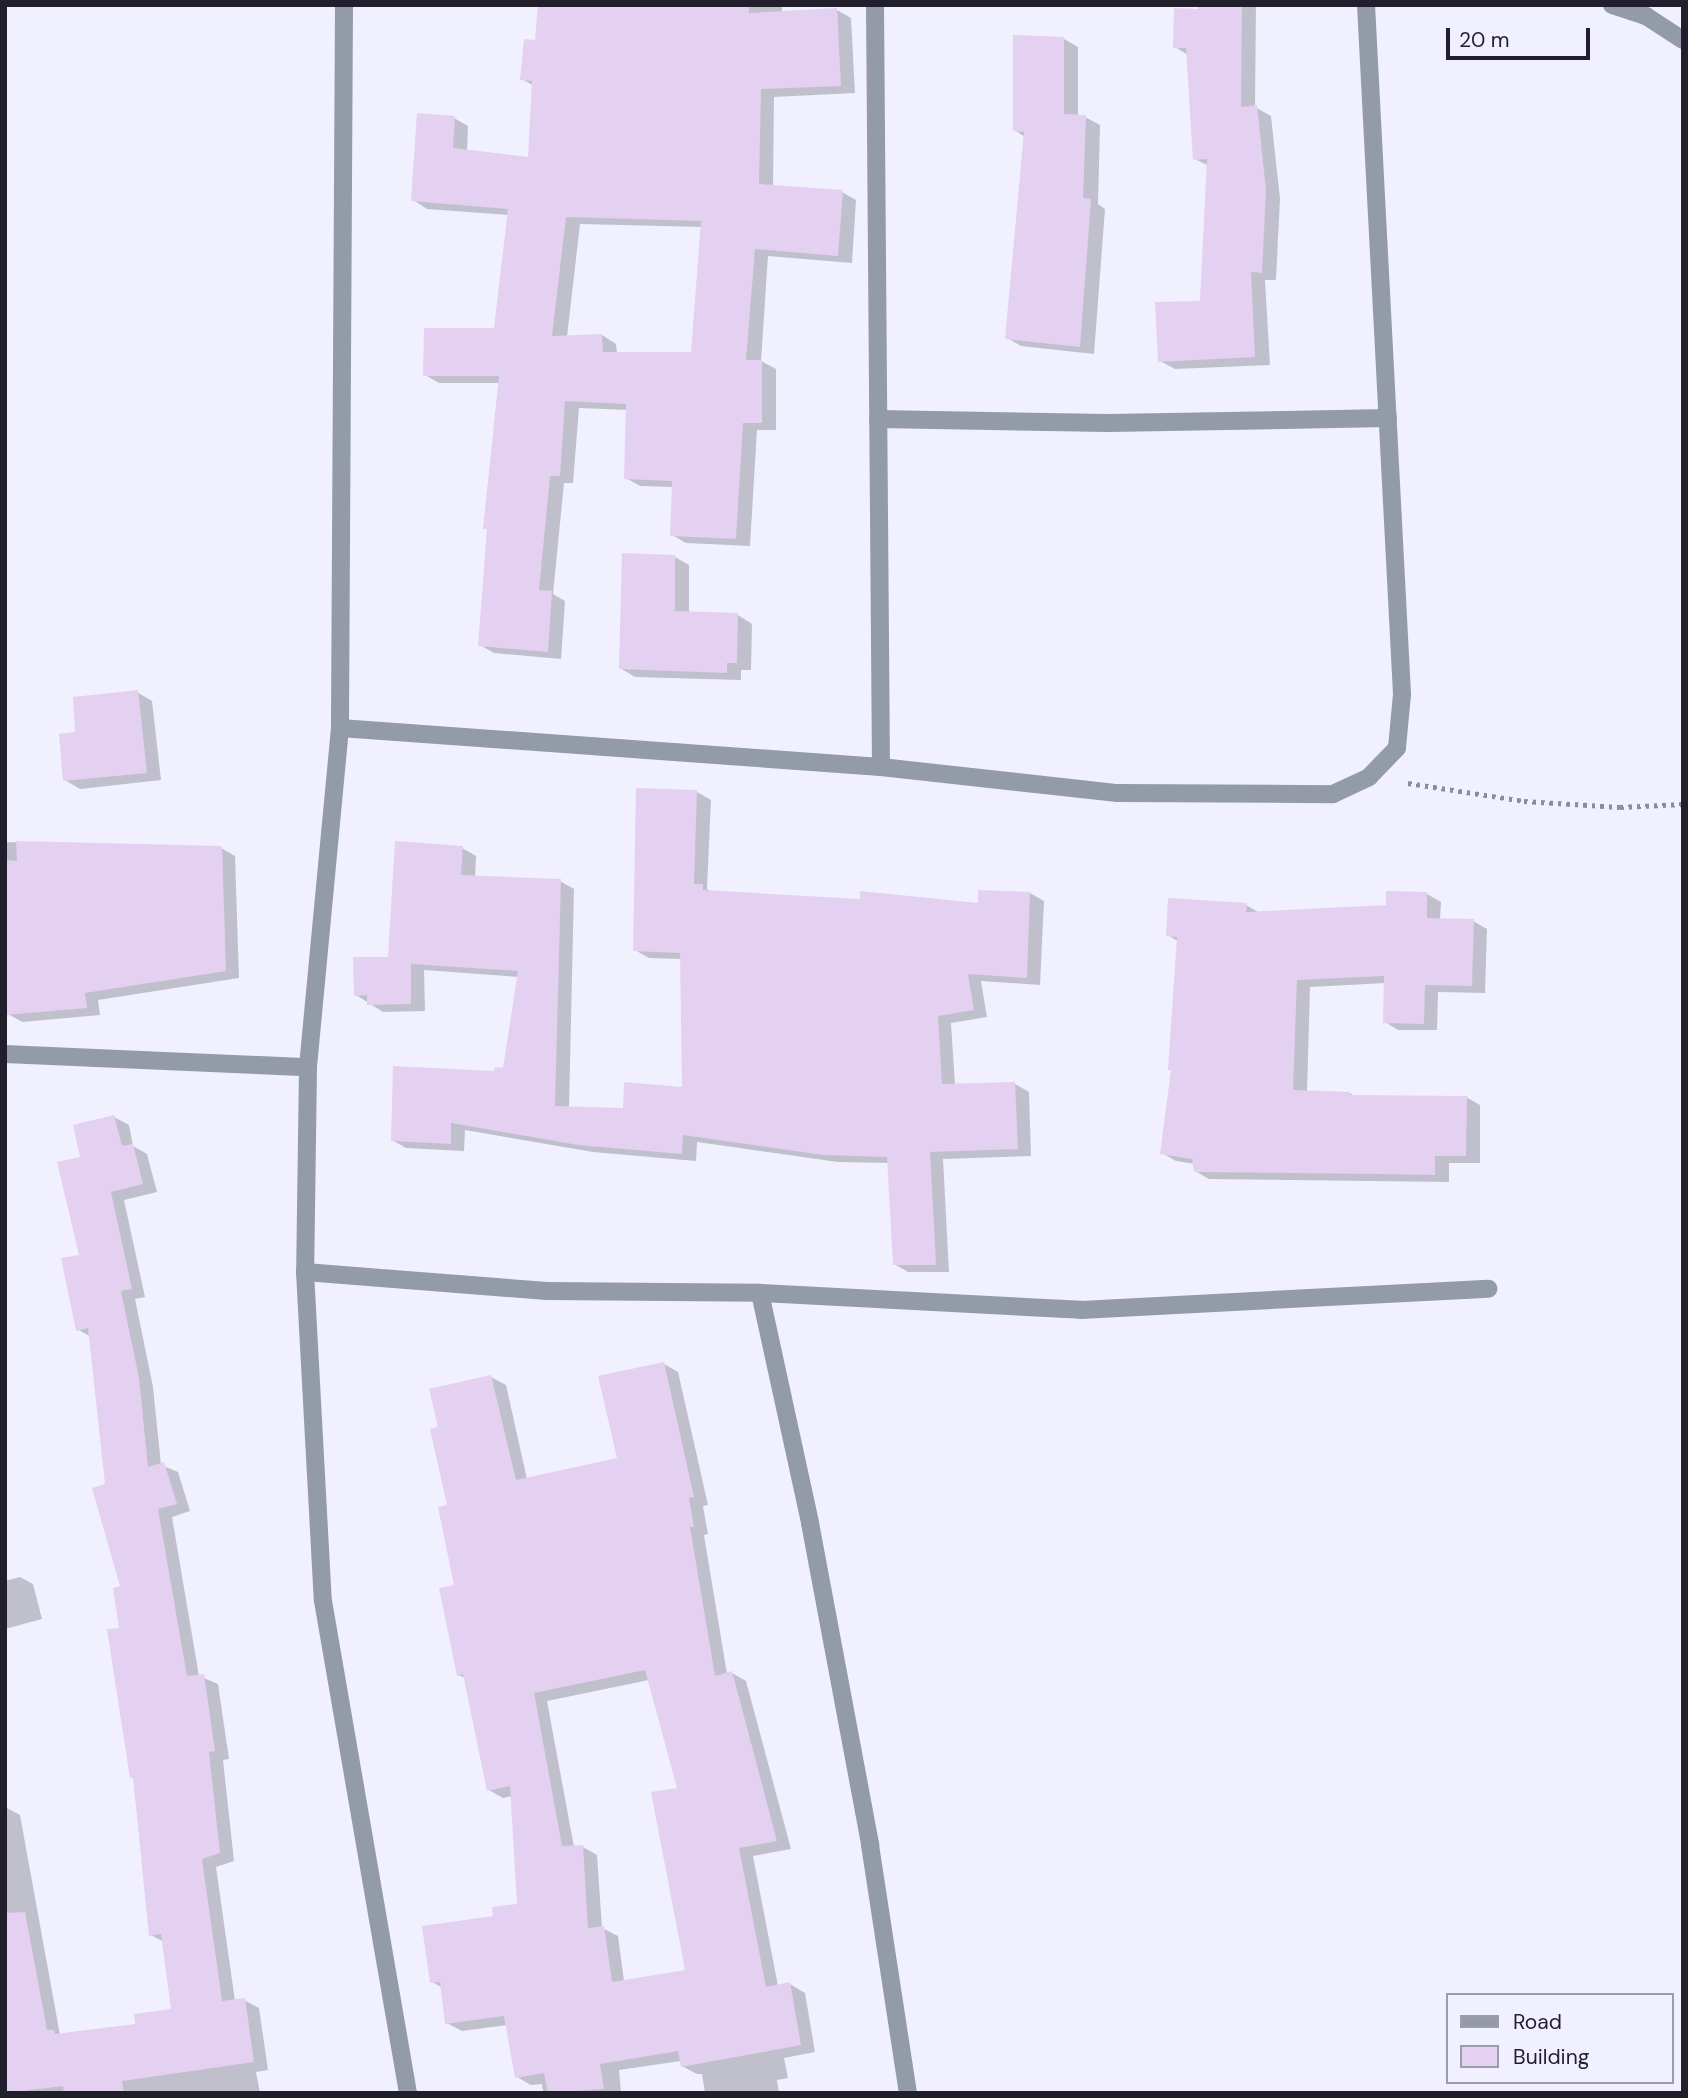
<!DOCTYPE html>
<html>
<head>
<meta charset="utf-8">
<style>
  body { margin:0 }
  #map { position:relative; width:1688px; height:2098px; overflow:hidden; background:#f1f0ff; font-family:"DM Sans",sans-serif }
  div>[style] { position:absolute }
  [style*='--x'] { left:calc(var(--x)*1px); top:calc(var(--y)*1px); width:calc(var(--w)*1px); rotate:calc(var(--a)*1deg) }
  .shadow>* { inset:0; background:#0003 }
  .building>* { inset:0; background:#e4d0f0 }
  .path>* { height:4.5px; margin-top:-2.25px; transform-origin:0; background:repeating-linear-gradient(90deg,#8c8b98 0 3.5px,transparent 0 8.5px) }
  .minor>* { height:18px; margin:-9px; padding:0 9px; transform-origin:9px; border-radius:9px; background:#939ba9 }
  span { translate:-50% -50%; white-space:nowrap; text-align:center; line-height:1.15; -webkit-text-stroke:7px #f1f0ff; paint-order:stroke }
  .frame { position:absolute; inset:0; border:7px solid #201f2b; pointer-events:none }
  .legend { position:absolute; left:1446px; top:1993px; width:228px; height:91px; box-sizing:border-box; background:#f1f0ff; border:2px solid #9d9caa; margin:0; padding:9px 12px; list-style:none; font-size:21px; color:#201f2b }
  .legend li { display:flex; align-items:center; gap:14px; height:35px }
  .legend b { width:35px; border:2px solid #9d9caa }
  .scale { position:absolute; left:1446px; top:28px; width:144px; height:32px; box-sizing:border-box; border:4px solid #201f2b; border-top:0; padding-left:9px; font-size:21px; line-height:24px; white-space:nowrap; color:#201f2b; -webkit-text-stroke:5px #f1f0ff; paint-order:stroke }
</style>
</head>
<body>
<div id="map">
  <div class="shadow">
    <i style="clip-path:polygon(evenodd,540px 5px,782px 5px,782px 13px,837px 10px,851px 18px,855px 93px,774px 97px,773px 187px,842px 192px,856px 200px,852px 263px,768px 256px,761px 361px,776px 369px,776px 430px,757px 430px,750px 546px,686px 543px,672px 535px,673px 487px,640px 486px,626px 478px,628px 410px,579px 408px,573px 483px,564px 483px,553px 594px,565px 601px,561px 659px,494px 653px,480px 645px,500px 383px,439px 383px,425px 375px,496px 330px,509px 215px,427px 209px,413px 200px,454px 118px,468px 126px,467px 151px,529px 159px,534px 86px,522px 79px,536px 42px,540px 5px,580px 224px,702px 227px,693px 354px,617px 353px,616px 344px,602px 335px,567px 337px,580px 224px)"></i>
    <i style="clip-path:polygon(1201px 5px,1256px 5px,1255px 107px,1271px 116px,1280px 199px,1276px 280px,1265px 280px,1270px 365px,1175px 369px,1160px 361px,1202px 302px,1209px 166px,1195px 159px,1188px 55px,1175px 47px,1200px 11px)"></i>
    <i style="clip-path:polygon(1064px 39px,1078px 47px,1078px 117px,1085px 117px,1100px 125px,1098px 204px,1105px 209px,1094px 354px,1021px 346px,1007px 338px,1025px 137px,1015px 130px)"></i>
    <i style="clip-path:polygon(675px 557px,689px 565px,689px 613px,738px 615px,752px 624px,751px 670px,741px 670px,741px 680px,635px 677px,620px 668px)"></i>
    <i style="clip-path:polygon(137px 692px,152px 701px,161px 780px,80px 789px,65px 780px,77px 734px)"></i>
    <i style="clip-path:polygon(697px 792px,711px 800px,707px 889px,714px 893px,979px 905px,980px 892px,1030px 893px,1044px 901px,1040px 985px,981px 981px,987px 1017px,951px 1023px,955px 1086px,1015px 1084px,1029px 1092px,1031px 1156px,943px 1159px,949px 1272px,908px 1272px,894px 1264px,889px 1163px,838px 1162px,697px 1142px,696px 1161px,593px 1152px,465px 1130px,464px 1151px,406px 1148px,392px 1140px,505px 1070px,519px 977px,424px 970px,425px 1011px,383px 1012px,356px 995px,390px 959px,462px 848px,476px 856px,475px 878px,560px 881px,574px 889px,569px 1108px,625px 1110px,684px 1088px,682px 959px,649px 958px,635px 950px)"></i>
    <i style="clip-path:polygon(5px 842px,221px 848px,235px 856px,239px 978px,98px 1000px,100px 1015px,22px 1022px,8px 1014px,5px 979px)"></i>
    <i style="clip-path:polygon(1427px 894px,1441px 902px,1440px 920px,1473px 921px,1487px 929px,1485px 993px,1438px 992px,1437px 1030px,1398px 1030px,1385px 1022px,1386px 983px,1310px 987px,1307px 1092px,1350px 1093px,1355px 1097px,1466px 1097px,1480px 1105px,1480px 1163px,1449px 1163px,1449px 1182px,1209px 1179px,1195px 1171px,1195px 1164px,1176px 1161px,1162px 1153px,1173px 1071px,1179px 942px,1168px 935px,1246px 905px,1260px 913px,1387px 907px)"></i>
    <i style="clip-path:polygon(114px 1117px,129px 1125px,133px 1146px,147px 1154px,157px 1192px,124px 1200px,145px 1297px,135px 1299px,153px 1387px,161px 1465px,178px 1472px,190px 1511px,172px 1517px,199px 1676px,218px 1684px,229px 1759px,223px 1760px,234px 1861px,216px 1867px,235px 2001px,244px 2000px,259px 2008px,268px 2070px,256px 2072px,260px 2093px,5px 2093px,5px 1807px,20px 1815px,60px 2035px,137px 2026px,173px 2010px,164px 1942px,151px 1935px,134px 1778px,131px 1777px,121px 1629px,122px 1588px,107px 1485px,91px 1337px,77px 1329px,82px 1158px)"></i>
    <i style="clip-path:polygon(evenodd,664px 1364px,678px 1372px,708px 1505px,703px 1506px,708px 1534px,704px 1535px,727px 1674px,732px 1673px,746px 1681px,791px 1849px,753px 1856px,778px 1986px,790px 1984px,805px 1993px,815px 2052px,784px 2058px,788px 2078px,777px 2080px,779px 2093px,705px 2093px,702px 2074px,697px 2074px,682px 2066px,681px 2061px,619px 2070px,621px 2093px,543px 2093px,542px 2084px,531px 2085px,517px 2077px,507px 2025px,462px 2031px,447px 2023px,443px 1988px,432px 1982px,519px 1905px,513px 1796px,503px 1798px,489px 1790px,465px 1678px,458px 1675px,456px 1587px,440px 1428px,491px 1377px,506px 1385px,527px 1479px,619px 1459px,664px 1364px,649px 1680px,679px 1790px,687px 1972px,624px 1981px,618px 1936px,602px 1928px,597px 1855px,583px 1847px,574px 1847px,547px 1701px,649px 1680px)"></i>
    <i style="clip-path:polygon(20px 1577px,33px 1584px,42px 1619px,5px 1629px,5px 1581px)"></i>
  </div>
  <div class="building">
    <i style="clip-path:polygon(evenodd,538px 5px,749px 5px,749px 13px,837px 8px,841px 86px,761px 89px,759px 184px,843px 190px,838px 256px,755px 249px,746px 360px,762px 360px,762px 423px,743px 423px,736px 539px,670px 536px,672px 481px,624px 479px,626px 404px,565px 401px,560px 476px,550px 476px,539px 590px,552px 591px,548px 652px,478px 646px,487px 529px,483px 529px,499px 376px,423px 376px,424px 328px,494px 328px,508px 209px,411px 201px,417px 113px,455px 116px,453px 148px,528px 157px,532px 81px,520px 80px,524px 39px,535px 40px,538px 5px,566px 217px,701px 221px,691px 352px,603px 352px,602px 334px,552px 336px,566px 217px)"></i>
    <i style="clip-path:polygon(1198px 5px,1242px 5px,1241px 107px,1257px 105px,1266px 190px,1262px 273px,1251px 272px,1255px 357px,1158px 362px,1155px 302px,1200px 301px,1207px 159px,1193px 160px,1186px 48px,1173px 48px,1174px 8px,1198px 9px)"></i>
    <i style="clip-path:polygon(1013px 35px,1064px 37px,1064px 114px,1086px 115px,1083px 198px,1091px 199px,1080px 347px,1005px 339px,1024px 132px,1013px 131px)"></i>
    <i style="clip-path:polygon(622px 553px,675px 555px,675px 611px,738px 613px,737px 663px,727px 663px,727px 673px,619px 669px)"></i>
    <i style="clip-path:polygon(138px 690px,147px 773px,63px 781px,59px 734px,75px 732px,73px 697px)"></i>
    <i style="clip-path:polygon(636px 788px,697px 790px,694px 884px,703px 884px,703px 890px,860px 899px,860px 891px,978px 903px,978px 890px,1030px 892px,1027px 978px,968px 974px,974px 1010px,938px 1016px,942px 1084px,1015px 1082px,1018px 1149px,930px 1152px,936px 1265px,893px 1265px,887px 1157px,823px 1155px,683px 1135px,682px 1154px,578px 1145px,451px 1123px,451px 1144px,391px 1141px,393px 1066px,494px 1071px,495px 1067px,503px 1068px,518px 971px,411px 964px,411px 1004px,367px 1005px,367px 995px,354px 996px,353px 957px,388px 957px,395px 841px,463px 846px,461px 875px,561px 879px,555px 1106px,623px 1108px,624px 1082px,682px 1087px,680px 953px,633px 951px)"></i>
    <i style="clip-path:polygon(16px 841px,222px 846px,226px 971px,85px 993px,87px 1008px,5px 1015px,5px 860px,17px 861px)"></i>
    <i style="clip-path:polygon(1386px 891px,1427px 892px,1427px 918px,1474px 919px,1472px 986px,1425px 985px,1424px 1024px,1383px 1023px,1384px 976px,1297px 980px,1293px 1090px,1350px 1092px,1350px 1095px,1467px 1096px,1466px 1156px,1435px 1156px,1435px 1175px,1379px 1174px,1194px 1172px,1192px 1159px,1160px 1154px,1171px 1070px,1168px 1070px,1177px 937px,1166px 936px,1168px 898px,1247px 903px,1246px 912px,1386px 905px)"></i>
    <i style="clip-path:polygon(114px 1115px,122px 1146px,133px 1144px,143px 1184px,111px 1192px,132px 1289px,121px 1291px,139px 1378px,148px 1467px,164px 1462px,177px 1504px,158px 1509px,187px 1676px,204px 1674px,215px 1751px,209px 1752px,220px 1853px,202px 1859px,222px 2001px,245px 1998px,254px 2062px,122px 2081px,124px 2093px,64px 2093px,63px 2086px,5px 2093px,5px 1913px,25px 1912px,47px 2030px,54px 2030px,55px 2034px,135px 2024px,134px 2014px,171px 2009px,161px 1934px,149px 1936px,133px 1777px,130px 1778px,107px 1629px,119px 1628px,113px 1588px,120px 1586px,92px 1488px,105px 1484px,88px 1328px,76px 1331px,61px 1258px,79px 1255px,57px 1162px,80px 1157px,73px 1125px)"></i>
    <i style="clip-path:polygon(evenodd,664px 1362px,694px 1497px,689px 1498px,694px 1527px,690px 1527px,715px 1676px,732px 1671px,777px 1841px,739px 1848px,766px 1987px,790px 1982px,801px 2045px,681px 2067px,678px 2051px,600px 2064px,604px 2089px,548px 2093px,544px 2073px,515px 2078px,504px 2016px,445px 2024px,440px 1982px,430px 1983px,422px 1926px,493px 1916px,492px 1907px,517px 1904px,510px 1786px,487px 1791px,463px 1674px,457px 1676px,439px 1588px,454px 1585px,438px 1507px,447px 1505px,430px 1429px,438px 1427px,429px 1389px,491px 1375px,516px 1480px,617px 1458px,598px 1376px,664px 1362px,645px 1670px,677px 1788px,651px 1792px,685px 1970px,612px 1982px,604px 1926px,588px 1928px,583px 1845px,562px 1846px,534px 1693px,645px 1670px)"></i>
  </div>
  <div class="path">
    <i style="--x:1408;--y:783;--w:117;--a:8.8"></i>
    <i style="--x:1524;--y:801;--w:96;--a:3.6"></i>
    <i style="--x:1620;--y:807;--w:63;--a:-2.7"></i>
  </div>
  <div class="minor">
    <i style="--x:344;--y:5;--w:723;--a:90.32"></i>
    <i style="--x:340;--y:728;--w:341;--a:95.4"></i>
    <i style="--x:308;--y:1067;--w:205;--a:90.8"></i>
    <i style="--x:305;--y:1272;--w:329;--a:86.9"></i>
    <i style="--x:323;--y:1601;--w:499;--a:80.2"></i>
    <i style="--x:875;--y:5;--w:762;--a:89.55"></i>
    <i style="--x:1612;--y:5;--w:36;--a:18"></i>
    <i style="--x:1646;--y:16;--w:44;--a:33"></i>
    <i style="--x:878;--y:419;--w:230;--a:1"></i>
    <i style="--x:1108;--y:423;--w:280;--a:-1"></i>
    <i style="--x:340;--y:728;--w:542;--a:4.12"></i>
    <i style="--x:881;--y:767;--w:238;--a:6.3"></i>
    <i style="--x:1118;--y:793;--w:215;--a:0.3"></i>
    <i style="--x:1333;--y:794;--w:40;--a:-25"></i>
    <i style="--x:1369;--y:777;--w:40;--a:-46"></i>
    <i style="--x:1397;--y:748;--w:54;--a:-84.7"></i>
    <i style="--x:1402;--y:694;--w:690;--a:-92.99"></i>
    <i style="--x:5;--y:1054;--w:303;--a:2.5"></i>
    <i style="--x:305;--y:1272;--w:243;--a:4.5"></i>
    <i style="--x:547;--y:1291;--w:213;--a:0.5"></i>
    <i style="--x:760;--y:1293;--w:321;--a:3"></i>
    <i style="--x:1081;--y:1310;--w:408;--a:-3"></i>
    <i style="--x:760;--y:1293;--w:235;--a:77.7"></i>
    <i style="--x:810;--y:1523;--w:328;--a:79.4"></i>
    <i style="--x:870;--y:1845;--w:251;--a:81.3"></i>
  </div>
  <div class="frame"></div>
  <ul class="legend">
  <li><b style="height:9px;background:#939ba9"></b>Road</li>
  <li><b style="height:19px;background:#e4d0f0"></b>Building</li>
  </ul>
  <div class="scale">20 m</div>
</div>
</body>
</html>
